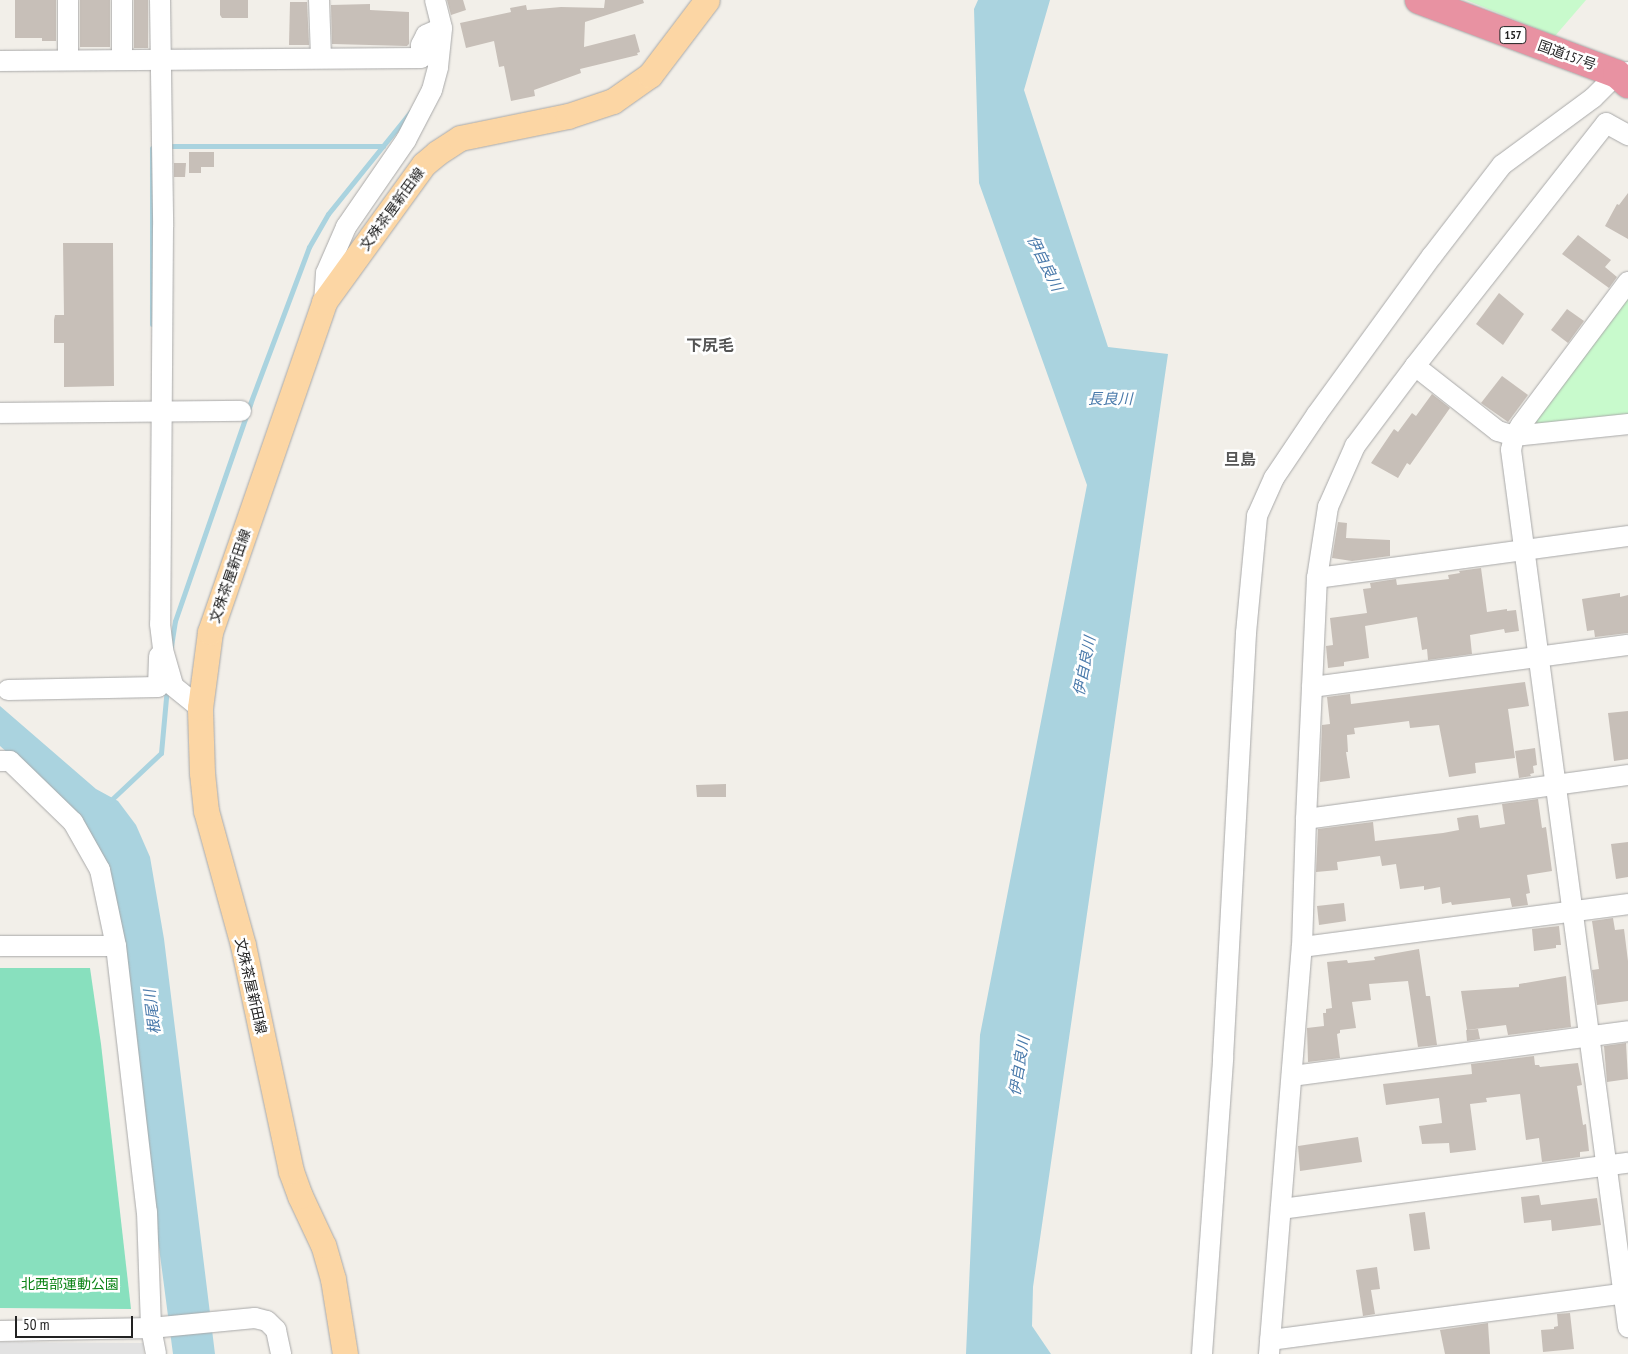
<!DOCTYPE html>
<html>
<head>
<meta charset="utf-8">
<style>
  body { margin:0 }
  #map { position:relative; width:1628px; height:1354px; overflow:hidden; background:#f2efe9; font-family:"PT Sans Narrow","Noto Sans JP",sans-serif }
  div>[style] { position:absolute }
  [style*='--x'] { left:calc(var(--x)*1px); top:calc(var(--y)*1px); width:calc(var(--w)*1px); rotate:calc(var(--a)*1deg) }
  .park>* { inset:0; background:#c8facc }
  .pitch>* { inset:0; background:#88e0be }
  .parking>* { inset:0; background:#e2e2e2 }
  .water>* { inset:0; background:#aad3df }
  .stream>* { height:5px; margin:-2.5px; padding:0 2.5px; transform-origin:2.5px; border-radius:2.5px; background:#aad3df }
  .building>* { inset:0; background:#c7bfb8 }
  .roads { filter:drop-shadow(0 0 1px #a9a9a9) drop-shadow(0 0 1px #a9a9a9) }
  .minor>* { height:20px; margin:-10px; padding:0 10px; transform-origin:10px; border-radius:10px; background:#fff }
  .major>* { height:25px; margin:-12.5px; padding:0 12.5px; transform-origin:12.5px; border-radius:12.5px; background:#fcd6a4 }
  .highway>* { height:28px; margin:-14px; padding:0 14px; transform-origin:14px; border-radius:14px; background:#e892a2 }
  span { translate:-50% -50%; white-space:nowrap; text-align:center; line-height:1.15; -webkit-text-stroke:5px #fff; paint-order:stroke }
  .shield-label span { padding:1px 4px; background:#fff; border:1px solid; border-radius:4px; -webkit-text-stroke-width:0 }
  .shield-label { font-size:12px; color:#222; font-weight:700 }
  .street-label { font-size:14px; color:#222 }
  .park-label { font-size:14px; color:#0c8416 }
  .water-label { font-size:15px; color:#4a7aab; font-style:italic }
  .quarter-label { font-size:16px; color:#555; font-weight:700 }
  .scale { position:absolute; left:15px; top:1316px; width:118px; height:22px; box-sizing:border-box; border:2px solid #222; border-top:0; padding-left:6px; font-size:15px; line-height:18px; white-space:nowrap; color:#222; -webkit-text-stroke:4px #fff; paint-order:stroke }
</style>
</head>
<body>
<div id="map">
  <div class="park">
    <i style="clip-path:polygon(1466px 0,1586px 0,1555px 36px)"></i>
    <i style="clip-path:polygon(1628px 294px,1628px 417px,1533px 429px,1529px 424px)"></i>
  </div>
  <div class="pitch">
    <i style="clip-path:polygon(0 968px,90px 968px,101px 1044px,131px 1309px,0 1308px)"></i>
  </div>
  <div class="parking">
    <i style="clip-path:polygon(0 1342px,143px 1343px,144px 1354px,0 1354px)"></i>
  </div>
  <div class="water">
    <i style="clip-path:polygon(978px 0,1050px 0,1024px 90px,1108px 347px,1168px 354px,1033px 1287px,1032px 1326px,1051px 1354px,966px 1354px,980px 1035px,1087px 485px,979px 183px,974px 9px)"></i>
    <i style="clip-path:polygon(0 706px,96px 789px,118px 801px,136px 825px,150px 857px,164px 939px,215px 1354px,173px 1354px,109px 866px,78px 815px,0 746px)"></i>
  </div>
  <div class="stream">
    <i style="--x:166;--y:146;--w:217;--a:0"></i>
    <i style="--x:152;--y:148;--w:176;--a:90"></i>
    <i style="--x:171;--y:646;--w:25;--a:-81"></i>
    <i style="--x:175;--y:621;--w:230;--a:-70.9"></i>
    <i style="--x:250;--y:404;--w:168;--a:-69.4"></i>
    <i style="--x:309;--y:247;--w:38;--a:-60"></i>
    <i style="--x:328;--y:214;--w:132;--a:-51.1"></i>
    <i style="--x:110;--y:801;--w:70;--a:-43.3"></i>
    <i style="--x:161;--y:753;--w:66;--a:-84.8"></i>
  </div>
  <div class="building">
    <i style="clip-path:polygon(15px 0,56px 0,56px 41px,42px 41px,42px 38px,15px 38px)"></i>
    <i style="clip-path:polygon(80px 0,110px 0,110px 47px,80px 47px)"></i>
    <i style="clip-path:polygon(134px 0,148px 0,148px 48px,134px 48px)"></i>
    <i style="clip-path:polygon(220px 0,248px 0,248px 18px,222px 18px,220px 15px)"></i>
    <i style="clip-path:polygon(447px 0,463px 0,466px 10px,451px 15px)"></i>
    <i style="clip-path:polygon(605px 0,643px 0,644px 3px,585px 22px,584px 47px,635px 34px,640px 52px,637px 53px,638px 55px,580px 69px,581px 73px,534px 90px,535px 96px,511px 101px,504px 66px,499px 67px,494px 41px,466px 48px,460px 23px,511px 12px,510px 8px,526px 5px,527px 10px,561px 7px,604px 8px)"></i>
    <i style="clip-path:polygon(290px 2px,307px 2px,309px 45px,289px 45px)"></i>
    <i style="clip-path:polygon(370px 4px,370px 10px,409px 12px,409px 44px,407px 46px,332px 44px,331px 5px)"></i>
    <i style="clip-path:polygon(189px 152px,214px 152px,214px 167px,201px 167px,201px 173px,189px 173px)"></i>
    <i style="clip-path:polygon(174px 163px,186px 163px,185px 177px,174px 177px)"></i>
    <i style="clip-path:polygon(1628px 193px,1628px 239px,1605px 226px,1617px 204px,1619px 205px)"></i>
    <i style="clip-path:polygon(1578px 235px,1611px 260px,1605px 267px,1617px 277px,1609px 288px,1562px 254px)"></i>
    <i style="clip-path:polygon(63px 243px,113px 243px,114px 386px,64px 387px,64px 343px,54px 343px,54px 320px,55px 315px,64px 315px)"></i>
    <i style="clip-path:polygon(1499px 293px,1524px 314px,1503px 345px,1476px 324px)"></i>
    <i style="clip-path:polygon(1567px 309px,1584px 321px,1568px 343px,1551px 330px)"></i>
    <i style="clip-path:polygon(1502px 376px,1528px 395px,1508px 422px,1481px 403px)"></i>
    <i style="clip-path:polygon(1432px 394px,1450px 408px,1410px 465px,1407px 463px,1398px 478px,1371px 463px,1394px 429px,1398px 432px,1412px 413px,1416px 416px)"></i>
    <i style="clip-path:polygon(1338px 522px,1347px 523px,1346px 538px,1390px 540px,1390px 556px,1352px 561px,1332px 558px)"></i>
    <i style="clip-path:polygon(1481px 568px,1487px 612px,1507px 609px,1507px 611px,1516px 610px,1519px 631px,1505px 633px,1504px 629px,1470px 635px,1472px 654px,1428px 660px,1427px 649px,1422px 650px,1417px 617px,1365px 626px,1369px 658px,1344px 662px,1344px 666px,1328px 668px,1326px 646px,1333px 645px,1330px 618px,1367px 613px,1363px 589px,1371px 588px,1370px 583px,1396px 579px,1397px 585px,1449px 579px,1448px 575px,1460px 573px,1459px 571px)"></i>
    <i style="clip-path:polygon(1620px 593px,1620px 597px,1628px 595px,1628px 633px,1595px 637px,1594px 630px,1587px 631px,1582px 599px)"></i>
    <i style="clip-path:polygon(1525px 682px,1529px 706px,1508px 709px,1515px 758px,1475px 763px,1476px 773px,1449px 777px,1439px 725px,1410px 728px,1409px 721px,1354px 728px,1355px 734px,1347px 735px,1348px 752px,1346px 752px,1350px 778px,1320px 782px,1322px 725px,1330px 724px,1327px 697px,1350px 694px,1351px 704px)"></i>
    <i style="clip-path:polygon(1628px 711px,1628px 759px,1614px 761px,1608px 713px)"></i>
    <i style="clip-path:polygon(1535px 748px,1537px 765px,1533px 766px,1534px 773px,1530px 774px,1531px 776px,1519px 778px,1515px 751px)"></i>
    <i style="clip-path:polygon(726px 784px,726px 797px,697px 797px,696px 785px)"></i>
    <i style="clip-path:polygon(1538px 799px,1542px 828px,1546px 827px,1552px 871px,1527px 875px,1530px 893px,1526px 894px,1528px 905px,1512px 907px,1510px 898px,1452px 905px,1451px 902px,1442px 904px,1440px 887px,1424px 890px,1424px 886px,1400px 889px,1396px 864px,1382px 866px,1380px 856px,1337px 862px,1338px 870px,1316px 872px,1318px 829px,1373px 822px,1375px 841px,1443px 833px,1459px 830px,1457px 818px,1468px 816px,1478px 815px,1480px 828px,1505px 824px,1502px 804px)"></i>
    <i style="clip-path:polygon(1628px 842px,1628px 877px,1616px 879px,1611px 844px)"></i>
    <i style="clip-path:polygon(1344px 903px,1346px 921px,1319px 925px,1317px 906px)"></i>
    <i style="clip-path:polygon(1613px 918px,1615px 930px,1624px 929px,1628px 961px,1628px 1001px,1597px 1005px,1592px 970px,1599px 969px,1592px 921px)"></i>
    <i style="clip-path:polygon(1559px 926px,1561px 945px,1556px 945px,1556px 948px,1534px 951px,1532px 929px)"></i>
    <i style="clip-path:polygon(1419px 949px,1426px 996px,1430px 996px,1437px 1045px,1418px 1047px,1408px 981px,1369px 984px,1371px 1000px,1352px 1002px,1356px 1028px,1340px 1030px,1340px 1033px,1337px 1034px,1340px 1058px,1308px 1062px,1307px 1028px,1324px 1026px,1323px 1013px,1326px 1013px,1326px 1009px,1332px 1008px,1327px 962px,1347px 960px,1348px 963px,1375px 960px,1374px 957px)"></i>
    <i style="clip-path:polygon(1566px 976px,1571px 1027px,1508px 1035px,1506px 1025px,1467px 1030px,1461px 991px,1519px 987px,1519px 984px)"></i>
    <i style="clip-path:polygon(1478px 1029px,1480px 1039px,1467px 1041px,1466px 1030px)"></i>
    <i style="clip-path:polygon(1626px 1043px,1628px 1079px,1607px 1082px,1604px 1046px)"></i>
    <i style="clip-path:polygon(1534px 1056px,1535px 1065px,1539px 1065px,1540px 1067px,1578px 1063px,1582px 1085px,1577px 1086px,1583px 1125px,1586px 1124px,1589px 1151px,1580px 1152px,1580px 1157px,1542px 1162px,1539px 1138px,1526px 1140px,1520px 1094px,1486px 1098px,1487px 1102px,1470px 1104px,1476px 1150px,1450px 1153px,1449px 1143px,1422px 1144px,1419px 1126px,1442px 1123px,1439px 1098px,1386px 1105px,1383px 1084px,1472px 1074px,1471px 1064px)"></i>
    <i style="clip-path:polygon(1358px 1137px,1362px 1162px,1300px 1171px,1298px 1146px)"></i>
    <i style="clip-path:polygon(1539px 1195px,1541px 1205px,1597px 1198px,1601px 1225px,1552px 1231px,1551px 1220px,1524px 1223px,1521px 1197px)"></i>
    <i style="clip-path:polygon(1425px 1212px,1430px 1249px,1414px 1251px,1409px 1214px)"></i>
    <i style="clip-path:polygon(1377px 1267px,1380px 1289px,1371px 1290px,1375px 1314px,1363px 1316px,1356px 1270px)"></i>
    <i style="clip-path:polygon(1570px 1313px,1574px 1349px,1543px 1352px,1541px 1330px,1554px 1329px,1554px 1327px,1558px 1326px,1557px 1314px)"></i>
    <i style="clip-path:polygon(1488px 1323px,1490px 1354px,1445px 1354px,1440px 1330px)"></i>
  </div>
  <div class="roads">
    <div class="minor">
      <i style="--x:68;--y:0;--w:60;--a:90"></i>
      <i style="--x:160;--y:0;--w:227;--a:89.2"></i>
      <i style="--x:163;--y:227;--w:397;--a:90.4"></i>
      <i style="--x:160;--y:624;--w:26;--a:83"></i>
      <i style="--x:163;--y:650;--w:37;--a:74"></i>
      <i style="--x:173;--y:686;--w:35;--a:39"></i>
      <i style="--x:319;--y:0;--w:58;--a:88"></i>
      <i style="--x:122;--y:59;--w:59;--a:-90"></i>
      <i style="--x:0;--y:61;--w:421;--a:-0.4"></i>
      <i style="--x:421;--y:58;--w:13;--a:-90"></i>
      <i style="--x:421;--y:45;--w:11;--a:-63"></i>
      <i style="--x:426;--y:35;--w:17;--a:-24"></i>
      <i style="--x:1628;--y:282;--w:179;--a:126.8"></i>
      <i style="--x:1521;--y:425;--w:13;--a:122"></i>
      <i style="--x:1514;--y:436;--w:14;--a:102"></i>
      <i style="--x:1511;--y:450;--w:885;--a:82.4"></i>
      <i style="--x:324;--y:302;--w:29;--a:-86"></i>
      <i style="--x:326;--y:273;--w:50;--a:-66.5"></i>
      <i style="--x:346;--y:227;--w:106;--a:-55.4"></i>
      <i style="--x:406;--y:140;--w:56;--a:-62.5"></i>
      <i style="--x:432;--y:90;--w:24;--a:-75"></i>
      <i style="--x:438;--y:67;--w:39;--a:-84"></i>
      <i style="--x:442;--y:28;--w:29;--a:-104"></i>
      <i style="--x:1415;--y:366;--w:105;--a:38.1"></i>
      <i style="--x:1498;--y:431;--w:17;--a:17"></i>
      <i style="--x:1514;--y:436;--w:115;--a:-6"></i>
      <i style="--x:0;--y:413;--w:241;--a:-0.5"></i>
      <i style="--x:1317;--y:578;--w:314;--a:-7.7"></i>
      <i style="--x:1312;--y:687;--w:319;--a:-7.6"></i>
      <i style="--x:8;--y:690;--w:150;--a:-1.1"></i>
      <i style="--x:158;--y:687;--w:31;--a:-88"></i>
      <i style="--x:0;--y:761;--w:10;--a:0"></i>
      <i style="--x:10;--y:761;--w:88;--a:44.1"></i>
      <i style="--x:73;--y:822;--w:55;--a:60.6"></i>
      <i style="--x:100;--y:870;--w:78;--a:78.1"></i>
      <i style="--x:116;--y:946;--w:268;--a:83.4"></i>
      <i style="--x:147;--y:1212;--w:116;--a:88"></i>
      <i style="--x:151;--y:1328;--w:26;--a:79"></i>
      <i style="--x:1306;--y:819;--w:325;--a:-7.8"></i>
      <i style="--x:0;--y:946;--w:116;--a:0"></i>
      <i style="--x:1302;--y:947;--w:329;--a:-7.5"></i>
      <i style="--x:1292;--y:1076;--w:339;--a:-7.6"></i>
      <i style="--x:1281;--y:1209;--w:350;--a:-7.6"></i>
      <i style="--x:0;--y:1331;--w:151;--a:-1.1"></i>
      <i style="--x:151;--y:1328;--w:104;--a:-5.5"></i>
      <i style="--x:255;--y:1318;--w:12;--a:14"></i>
      <i style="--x:267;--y:1321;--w:13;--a:45"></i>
      <i style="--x:276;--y:1330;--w:25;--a:78"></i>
      <i style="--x:1270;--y:1340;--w:361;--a:-7.5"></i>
      <i style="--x:1202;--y:1354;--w:297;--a:-85.9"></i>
      <i style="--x:1223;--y:1058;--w:426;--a:-86.9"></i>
      <i style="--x:1246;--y:633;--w:118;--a:-84.6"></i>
      <i style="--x:1257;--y:516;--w:42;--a:-65.9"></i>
      <i style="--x:1274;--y:478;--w:77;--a:-56.1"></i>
      <i style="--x:1317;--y:414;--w:195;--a:-54"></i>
      <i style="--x:1432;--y:256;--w:115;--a:-52.4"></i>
      <i style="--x:1502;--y:165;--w:113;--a:-36.4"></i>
      <i style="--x:1593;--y:98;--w:34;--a:-45"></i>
      <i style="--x:1617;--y:74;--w:11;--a:-10"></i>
      <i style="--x:1269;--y:1354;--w:408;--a:-85.4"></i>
      <i style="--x:1302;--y:947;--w:128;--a:-88.2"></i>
      <i style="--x:1306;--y:819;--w:241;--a:-87.4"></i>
      <i style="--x:1317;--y:578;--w:72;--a:-81.2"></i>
      <i style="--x:1328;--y:507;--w:67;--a:-66.1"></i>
      <i style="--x:1355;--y:446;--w:100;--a:-53.1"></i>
      <i style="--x:1415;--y:366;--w:309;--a:-51.8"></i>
      <i style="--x:1606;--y:123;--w:25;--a:29"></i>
    </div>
    <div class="major">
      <i style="--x:345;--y:1354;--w:76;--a:-99.1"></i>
      <i style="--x:333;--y:1279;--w:35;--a:-106"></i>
      <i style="--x:323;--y:1245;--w:54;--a:-115.1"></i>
      <i style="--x:300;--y:1196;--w:27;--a:-110"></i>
      <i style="--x:291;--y:1171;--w:231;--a:-102"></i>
      <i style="--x:243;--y:945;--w:139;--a:-105.4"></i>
      <i style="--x:206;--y:811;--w:38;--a:-96"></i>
      <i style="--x:202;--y:773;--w:65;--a:-91.8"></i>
      <i style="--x:200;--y:708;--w:77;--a:-82.5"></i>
      <i style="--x:210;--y:632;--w:349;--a:-70.9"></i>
      <i style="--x:324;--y:302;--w:170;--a:-54.1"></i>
      <i style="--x:424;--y:164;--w:17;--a:-40"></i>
      <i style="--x:437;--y:153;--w:27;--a:-33"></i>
      <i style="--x:460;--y:138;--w:110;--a:-11.5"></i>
      <i style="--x:568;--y:116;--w:47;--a:-18.4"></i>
      <i style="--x:613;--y:101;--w:45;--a:-35.1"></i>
      <i style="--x:650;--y:75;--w:94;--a:-52.8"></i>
    </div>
    <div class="highway">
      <i style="--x:1419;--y:0;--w:211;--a:20.5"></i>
      <i style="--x:1617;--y:74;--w:15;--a:42"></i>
    </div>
  </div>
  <div class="shield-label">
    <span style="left:1513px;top:35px">157</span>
  </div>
  <div class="street-label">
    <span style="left:1567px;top:55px;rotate:20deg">国道157号</span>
    <span style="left:392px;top:209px;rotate:-54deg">文殊茶屋新田線</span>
    <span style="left:230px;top:576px;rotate:-71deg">文殊茶屋新田線</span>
    <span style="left:251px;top:986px;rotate:77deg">文殊茶屋新田線</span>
  </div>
  <div class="park-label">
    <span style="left:70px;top:1284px">北西部運動公園</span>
  </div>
  <div class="water-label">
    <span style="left:1045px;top:263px;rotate:64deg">伊自良川</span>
    <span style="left:1110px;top:399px">長良川</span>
    <span style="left:1084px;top:666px;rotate:-79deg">伊自良川</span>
    <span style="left:152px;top:1012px;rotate:-97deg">根尾川</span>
    <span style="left:1019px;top:1066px;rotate:-81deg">伊自良川</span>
  </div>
  <div class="quarter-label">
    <span style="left:710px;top:345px">下尻毛</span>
    <span style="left:1240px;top:459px">旦島</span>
  </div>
  <div class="scale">50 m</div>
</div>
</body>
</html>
